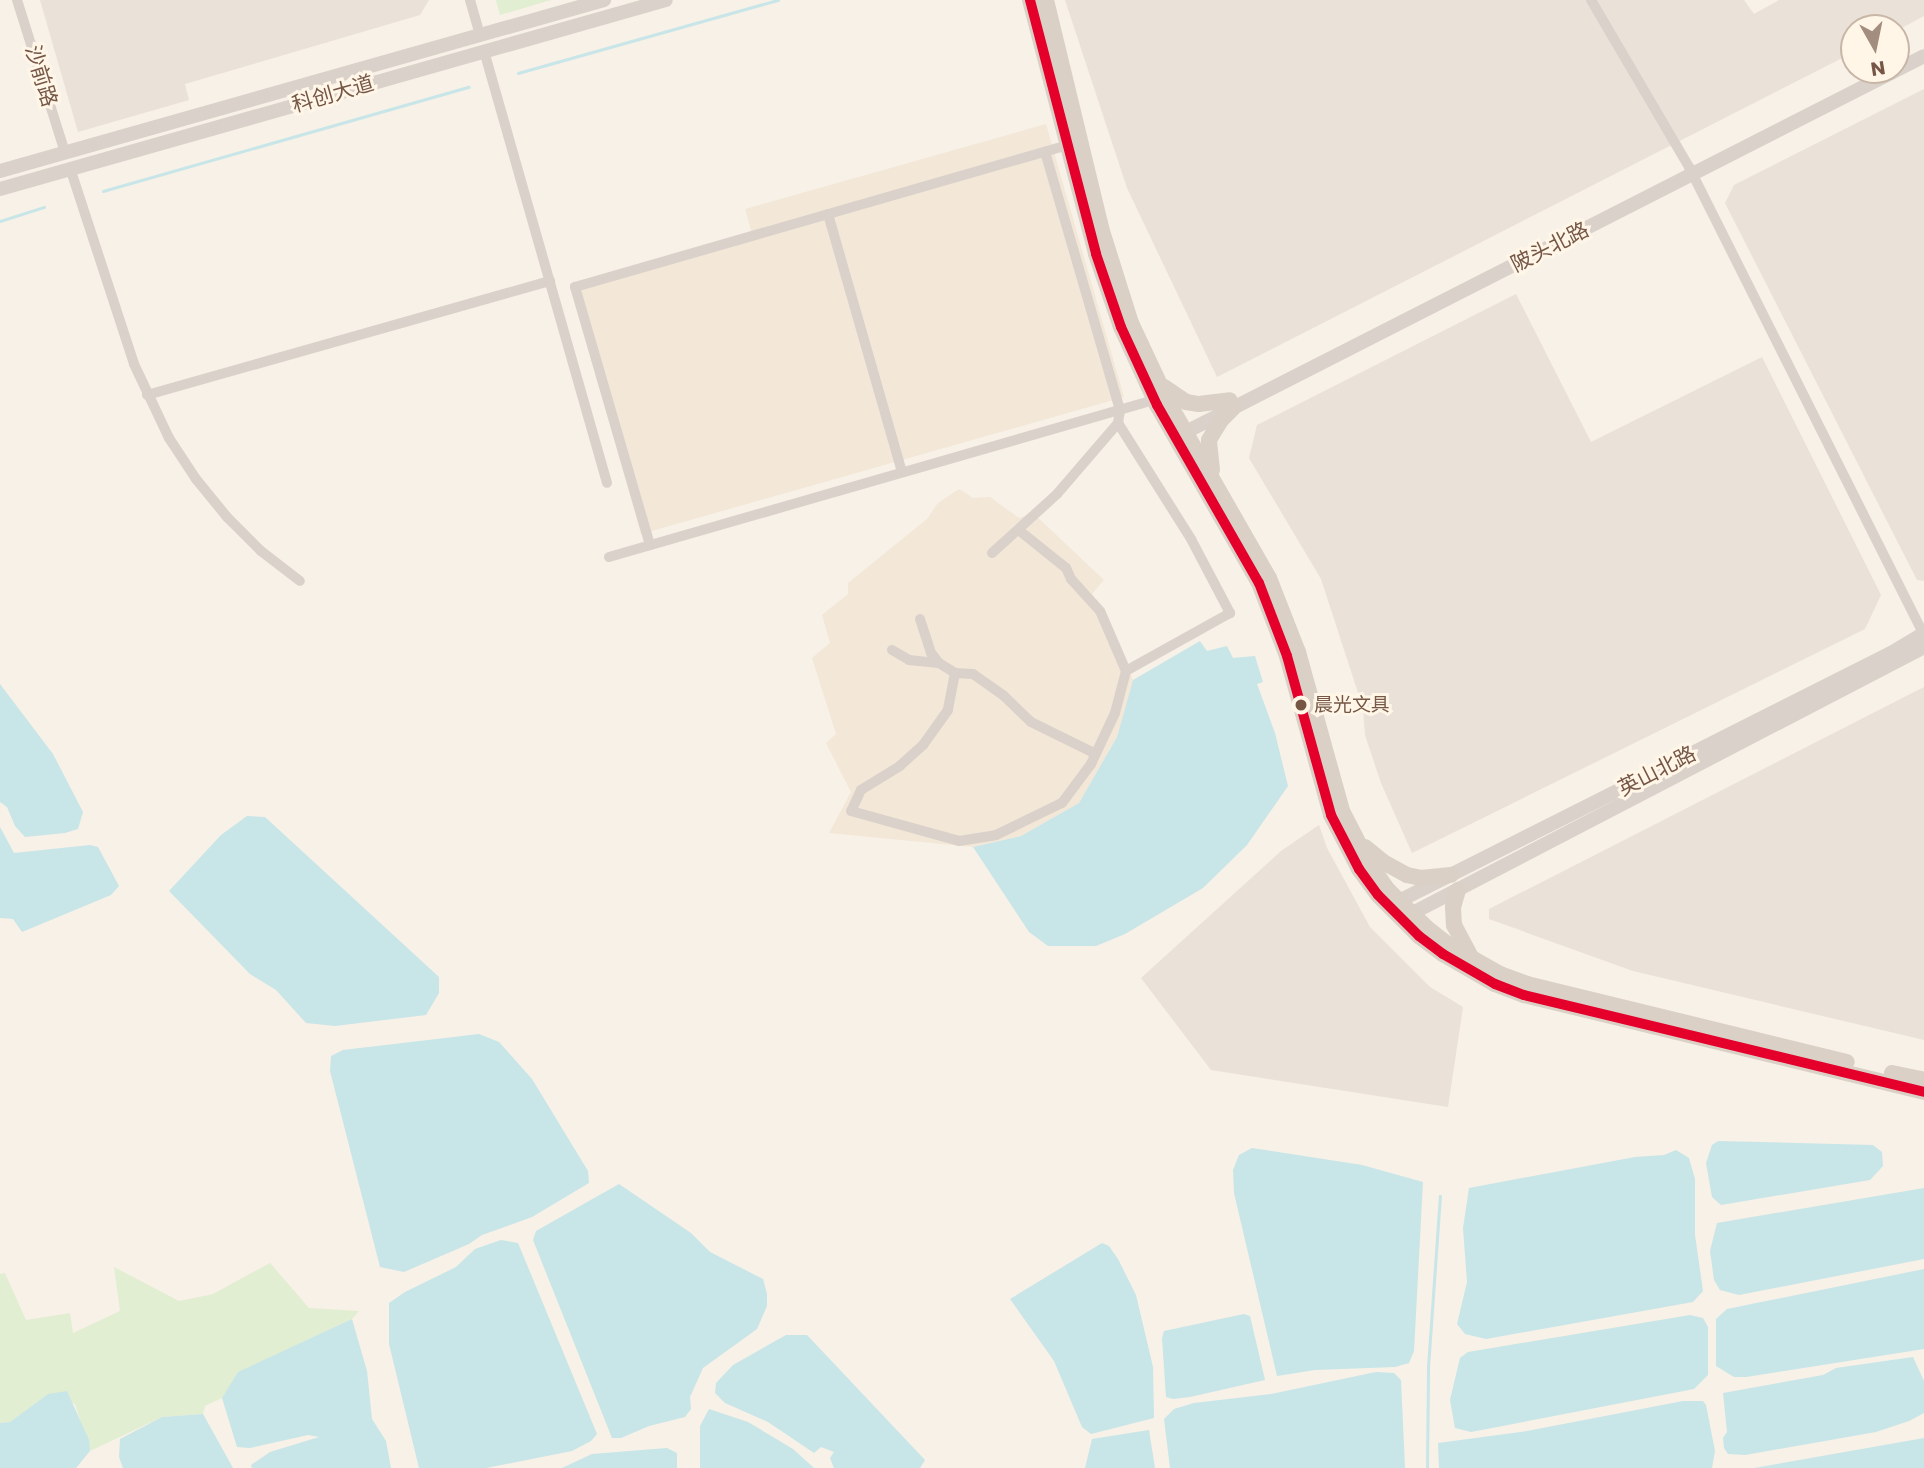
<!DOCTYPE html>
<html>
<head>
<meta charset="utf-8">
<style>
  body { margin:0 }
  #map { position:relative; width:1924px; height:1468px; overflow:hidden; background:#f7f1e7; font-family:Poppins,"Noto Sans SC",sans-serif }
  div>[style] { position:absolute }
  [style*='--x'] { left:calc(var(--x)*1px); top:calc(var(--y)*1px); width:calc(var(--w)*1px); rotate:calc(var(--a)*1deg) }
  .residential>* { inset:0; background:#f3e7d7 }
  .industrial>* { inset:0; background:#eae1d8 }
  .green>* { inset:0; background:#e2eed1 }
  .water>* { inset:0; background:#c8e5e8 }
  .stream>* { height:2.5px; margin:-1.25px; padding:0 1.25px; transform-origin:1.25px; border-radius:1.25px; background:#c8e5e8 }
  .street>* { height:10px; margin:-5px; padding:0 5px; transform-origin:5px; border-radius:5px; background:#dad1cb }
  .secondary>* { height:14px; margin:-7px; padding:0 7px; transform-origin:7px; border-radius:7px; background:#dad1cb }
  .primary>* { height:16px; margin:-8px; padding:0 8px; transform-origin:8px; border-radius:8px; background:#dad0c6 }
  .bus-1>* { height:10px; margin:-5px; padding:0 5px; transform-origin:5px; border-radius:5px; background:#e4002b }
  .dots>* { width:19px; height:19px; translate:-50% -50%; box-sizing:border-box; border:4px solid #fff6e8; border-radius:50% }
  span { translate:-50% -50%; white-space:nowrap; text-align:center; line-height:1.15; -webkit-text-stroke:6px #fff6e8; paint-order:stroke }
  .bus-label { font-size:19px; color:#765746 }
  .left { translate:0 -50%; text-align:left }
  .street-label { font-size:21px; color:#765746 }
  .north { position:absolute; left:1840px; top:14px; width:70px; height:70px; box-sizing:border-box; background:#fff6e8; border:2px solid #c8b6a7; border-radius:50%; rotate:171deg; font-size:19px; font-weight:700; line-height:28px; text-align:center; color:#765746 }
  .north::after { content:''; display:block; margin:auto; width:24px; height:32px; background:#a38d7e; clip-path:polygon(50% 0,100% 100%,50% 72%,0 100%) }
</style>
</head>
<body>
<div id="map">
  <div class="residential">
    <i style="clip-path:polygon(1046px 124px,1124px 397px,641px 534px,570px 284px,752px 233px,745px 209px)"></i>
    <i style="clip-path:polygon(959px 489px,973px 498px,990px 497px,1019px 518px,1033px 513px,1104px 580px,1092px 594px,1102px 607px,1133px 680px,1117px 737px,1079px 803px,1021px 836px,973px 847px,829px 833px,851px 792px,826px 743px,836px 734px,812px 658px,830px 643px,822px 615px,848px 594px,848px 583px,927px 519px,938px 503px)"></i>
  </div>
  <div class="industrial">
    <i style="clip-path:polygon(40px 0,429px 0,420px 15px,185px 84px,189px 100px,78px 132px)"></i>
    <i style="clip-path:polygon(1065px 0,1744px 0,1754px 14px,1779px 0,1924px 0,1924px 16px,1896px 31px,1896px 28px,1854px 28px,1854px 52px,1217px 377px,1127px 188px)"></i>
    <i style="clip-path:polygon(1924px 89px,1924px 581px,1917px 580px,1725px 203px,1734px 185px)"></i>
    <i style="clip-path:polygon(1516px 294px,1591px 442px,1762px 357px,1881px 595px,1865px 629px,1412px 853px,1381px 783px,1365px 735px,1363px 708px,1321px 579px,1249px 458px,1257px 425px)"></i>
    <i style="clip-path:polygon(1924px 687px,1924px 1040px,1633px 971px,1489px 919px,1489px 909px)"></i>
    <i style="clip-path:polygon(1319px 825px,1327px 848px,1370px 927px,1430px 987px,1463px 1007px,1448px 1107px,1211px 1070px,1141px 978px,1281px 851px)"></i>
  </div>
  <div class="green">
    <i style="clip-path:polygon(496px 0,551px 0,500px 15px)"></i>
    <i style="clip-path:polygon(270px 1263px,309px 1308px,359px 1311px,352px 1319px,239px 1372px,222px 1398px,205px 1406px,203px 1414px,162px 1417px,90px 1451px,75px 1404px,48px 1394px,10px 1422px,0 1423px,0 1274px,5px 1273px,26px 1320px,70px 1313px,73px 1333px,120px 1311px,114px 1267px,179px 1301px,213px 1294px)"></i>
  </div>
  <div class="water">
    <i style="clip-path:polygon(1200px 641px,1207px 651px,1227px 646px,1233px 658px,1255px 656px,1263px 682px,1257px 684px,1275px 733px,1288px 786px,1247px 845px,1203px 888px,1125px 934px,1096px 946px,1048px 946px,1029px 932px,973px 847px,1021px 836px,1079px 803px,1117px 737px,1133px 680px)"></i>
    <i style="clip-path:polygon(0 684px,53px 754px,83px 812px,78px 829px,65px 833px,25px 837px,15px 826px,7px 807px,0 802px)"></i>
    <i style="clip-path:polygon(247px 816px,265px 817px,439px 977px,439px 993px,426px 1015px,335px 1026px,306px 1023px,276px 990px,250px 974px,169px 891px,221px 835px)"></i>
    <i style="clip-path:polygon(0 827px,14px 853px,90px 845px,98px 847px,119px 886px,111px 895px,22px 932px,13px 919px,0 918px)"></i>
    <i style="clip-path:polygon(479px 1034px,499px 1042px,532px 1079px,588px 1171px,589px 1183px,532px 1217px,482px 1235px,469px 1244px,404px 1272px,380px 1267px,330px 1071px,331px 1056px,343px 1050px)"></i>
    <i style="clip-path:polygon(1718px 1141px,1873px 1145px,1882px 1152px,1883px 1166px,1870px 1180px,1721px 1205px,1712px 1197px,1706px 1163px,1712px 1145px)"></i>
    <i style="clip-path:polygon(1252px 1148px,1362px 1165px,1423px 1182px,1414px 1351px,1409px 1363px,1395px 1367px,1315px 1370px,1277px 1376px,1234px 1193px,1233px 1170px,1239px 1155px)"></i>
    <i style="clip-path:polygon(1676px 1150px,1689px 1158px,1695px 1179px,1695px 1235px,1703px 1291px,1693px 1302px,1486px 1339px,1465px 1334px,1457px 1324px,1467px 1282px,1463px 1228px,1469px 1188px,1635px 1157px,1664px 1155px)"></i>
    <i style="clip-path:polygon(619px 1184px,691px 1233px,710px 1252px,763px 1279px,767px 1294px,767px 1306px,757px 1329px,703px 1368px,690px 1397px,691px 1409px,685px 1417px,649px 1426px,621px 1438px,612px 1438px,533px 1240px,536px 1231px)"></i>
    <i style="clip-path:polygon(1924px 1188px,1924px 1259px,1739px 1295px,1720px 1290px,1714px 1280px,1710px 1251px,1717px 1223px)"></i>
    <i style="clip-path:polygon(501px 1240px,518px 1243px,597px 1434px,591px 1441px,572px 1451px,486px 1468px,419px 1468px,389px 1344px,389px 1303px,405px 1292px,456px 1267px,475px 1249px)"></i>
    <i style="clip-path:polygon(1102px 1243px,1109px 1246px,1118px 1259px,1136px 1295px,1153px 1367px,1154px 1418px,1091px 1434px,1082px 1427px,1054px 1361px,1010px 1299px)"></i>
    <i style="clip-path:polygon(1924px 1269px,1924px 1349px,1746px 1377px,1734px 1377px,1716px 1366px,1716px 1319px,1727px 1309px)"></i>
    <i style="clip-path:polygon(1244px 1314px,1250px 1316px,1265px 1380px,1190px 1397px,1173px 1399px,1166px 1397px,1162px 1338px,1164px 1331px)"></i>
    <i style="clip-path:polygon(1690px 1315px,1703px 1318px,1708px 1327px,1708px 1375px,1694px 1389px,1471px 1432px,1455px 1428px,1450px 1400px,1460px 1358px,1468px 1352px)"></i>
    <i style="clip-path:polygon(352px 1319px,367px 1371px,372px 1419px,386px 1441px,391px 1468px,252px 1468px,251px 1465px,270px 1452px,319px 1437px,308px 1435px,250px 1448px,237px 1447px,222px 1398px,238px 1372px)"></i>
    <i style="clip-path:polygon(786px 1335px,807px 1335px,925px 1460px,920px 1468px,834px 1468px,830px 1458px,834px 1452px,821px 1447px,814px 1453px,768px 1422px,725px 1403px,715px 1393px,716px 1383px,733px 1365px)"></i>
    <i style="clip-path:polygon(1913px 1357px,1924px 1381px,1924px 1413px,1909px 1421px,1876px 1432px,1745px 1455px,1728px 1454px,1724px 1448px,1723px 1438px,1727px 1432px,1723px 1393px,1823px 1375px,1836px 1368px)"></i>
    <i style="clip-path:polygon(1376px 1372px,1394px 1373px,1401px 1380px,1405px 1468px,1170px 1468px,1164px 1419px,1174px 1409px,1194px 1403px,1271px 1394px)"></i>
    <i style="clip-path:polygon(67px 1391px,89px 1440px,90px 1451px,76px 1468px,0 1468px,0 1423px,10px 1422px,48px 1394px)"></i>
    <i style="clip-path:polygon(1683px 1401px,1703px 1401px,1706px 1405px,1715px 1451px,1712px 1468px,1439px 1468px,1438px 1443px,1527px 1431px)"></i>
    <i style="clip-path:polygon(709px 1409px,748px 1422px,793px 1449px,814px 1468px,700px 1468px,700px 1426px)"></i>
    <i style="clip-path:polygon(203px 1414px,233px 1468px,123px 1468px,119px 1457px,120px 1439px,162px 1417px)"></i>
    <i style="clip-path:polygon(1149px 1430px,1155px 1468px,1085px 1468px,1092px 1439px)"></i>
    <i style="clip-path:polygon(1924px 1438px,1924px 1468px,1754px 1468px)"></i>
    <i style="clip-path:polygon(667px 1448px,677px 1453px,677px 1468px,562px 1468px,592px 1454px)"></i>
  </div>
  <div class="stream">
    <i style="--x:518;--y:73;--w:270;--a:-15.7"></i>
    <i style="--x:103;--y:191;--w:380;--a:-15.9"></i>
    <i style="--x:0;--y:221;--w:46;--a:-17.7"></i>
    <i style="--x:1427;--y:1468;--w:101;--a:-89.4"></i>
    <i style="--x:1428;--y:1367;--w:171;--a:-86"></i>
  </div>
  <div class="street">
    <i style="--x:17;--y:0;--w:159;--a:72.5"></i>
    <i style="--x:470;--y:0;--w:36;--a:74"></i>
    <i style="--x:1591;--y:0;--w:194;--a:59.6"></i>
    <i style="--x:1689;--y:167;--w:524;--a:63.34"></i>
    <i style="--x:484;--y:51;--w:449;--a:74.1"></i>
    <i style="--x:70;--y:168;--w:206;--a:71.9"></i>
    <i style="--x:134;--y:364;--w:82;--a:64.7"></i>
    <i style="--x:169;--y:438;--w:49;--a:56.6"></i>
    <i style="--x:196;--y:479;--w:49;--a:50.8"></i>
    <i style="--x:227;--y:517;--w:48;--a:45"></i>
    <i style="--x:261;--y:551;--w:49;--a:37.6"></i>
    <i style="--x:828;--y:214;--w:268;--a:74"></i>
    <i style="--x:147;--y:395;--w:419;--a:-15.8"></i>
    <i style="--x:1118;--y:423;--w:137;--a:57.8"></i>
    <i style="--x:1191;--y:539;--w:84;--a:62.2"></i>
    <i style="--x:1230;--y:613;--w:119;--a:150.9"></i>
    <i style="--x:650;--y:545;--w:269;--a:-106.2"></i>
    <i style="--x:575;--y:287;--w:513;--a:-16.07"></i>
    <i style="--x:992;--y:553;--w:88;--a:-42.2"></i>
    <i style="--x:1057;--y:494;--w:94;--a:-49.3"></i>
    <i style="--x:1118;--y:423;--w:13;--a:-81"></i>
    <i style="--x:1120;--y:410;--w:269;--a:-106.2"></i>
    <i style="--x:609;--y:557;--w:567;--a:-16.07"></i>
    <i style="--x:920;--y:619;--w:36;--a:72"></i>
    <i style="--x:931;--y:653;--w:13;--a:51"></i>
    <i style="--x:892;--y:650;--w:20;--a:30"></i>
    <i style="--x:909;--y:660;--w:30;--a:6"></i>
    <i style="--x:939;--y:663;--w:19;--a:32"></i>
    <i style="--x:955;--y:673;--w:38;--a:101"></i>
    <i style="--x:948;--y:710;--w:43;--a:125.5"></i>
    <i style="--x:923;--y:745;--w:31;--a:138"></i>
    <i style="--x:900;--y:766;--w:46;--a:148.4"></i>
    <i style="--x:861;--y:790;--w:23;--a:115"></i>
    <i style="--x:851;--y:811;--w:112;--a:15.5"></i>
    <i style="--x:959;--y:841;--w:37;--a:-9"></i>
    <i style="--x:996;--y:835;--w:73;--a:-25.9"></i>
    <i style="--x:1062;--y:803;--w:49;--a:-53.4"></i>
    <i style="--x:1091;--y:764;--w:56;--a:-64.8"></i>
    <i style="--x:1115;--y:713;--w:43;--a:-75.3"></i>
    <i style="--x:1126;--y:671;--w:65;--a:-113.4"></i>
    <i style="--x:1100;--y:611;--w:43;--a:-132.2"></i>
    <i style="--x:1071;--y:579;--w:12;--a:-114"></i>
    <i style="--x:1066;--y:568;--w:59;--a:-141.2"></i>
    <i style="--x:955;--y:673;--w:18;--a:3"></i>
    <i style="--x:973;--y:674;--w:38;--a:35"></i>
    <i style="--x:1004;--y:696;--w:37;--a:44"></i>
    <i style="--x:1031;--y:722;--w:72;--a:26.2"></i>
  </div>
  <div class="secondary">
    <i style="--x:0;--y:171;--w:628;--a:-15.81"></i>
    <i style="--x:0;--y:189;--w:692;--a:-15.84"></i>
    <i style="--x:1176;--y:437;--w:839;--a:-26.99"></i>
    <i style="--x:1389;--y:906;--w:562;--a:-26.75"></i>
    <i style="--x:1891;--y:653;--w:39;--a:-31"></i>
    <i style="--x:1405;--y:917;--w:585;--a:-27.48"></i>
  </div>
  <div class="primary">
    <i style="--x:1030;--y:0;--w:262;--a:75.4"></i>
    <i style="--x:1096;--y:254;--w:77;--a:71.1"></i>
    <i style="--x:1121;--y:327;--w:86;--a:65.2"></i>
    <i style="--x:1157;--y:405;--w:205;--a:60.2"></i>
    <i style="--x:1259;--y:583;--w:78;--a:69"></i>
    <i style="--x:1287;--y:656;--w:165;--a:74.5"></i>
    <i style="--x:1331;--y:815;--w:61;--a:62.6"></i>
    <i style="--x:1359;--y:869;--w:32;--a:54"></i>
    <i style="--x:1378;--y:895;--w:58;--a:45"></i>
    <i style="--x:1419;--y:936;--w:30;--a:37"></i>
    <i style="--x:1443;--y:954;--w:60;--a:30"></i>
    <i style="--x:1495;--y:984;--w:31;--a:21"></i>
    <i style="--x:1524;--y:995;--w:412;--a:13.6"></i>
    <i style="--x:1046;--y:0;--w:235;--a:76.4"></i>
    <i style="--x:1101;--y:228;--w:100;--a:72.5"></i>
    <i style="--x:1131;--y:323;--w:85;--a:64.9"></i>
    <i style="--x:1167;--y:400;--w:205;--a:60.2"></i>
    <i style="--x:1269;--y:578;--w:79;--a:68.6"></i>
    <i style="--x:1298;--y:652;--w:165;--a:74.5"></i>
    <i style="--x:1342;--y:811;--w:59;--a:62.6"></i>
    <i style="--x:1369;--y:863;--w:33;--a:55"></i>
    <i style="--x:1388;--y:890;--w:54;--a:44.3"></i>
    <i style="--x:1427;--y:928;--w:28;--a:38"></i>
    <i style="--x:1449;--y:945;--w:59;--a:29.6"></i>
    <i style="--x:1500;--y:974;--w:29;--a:20"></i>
    <i style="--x:1527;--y:984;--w:329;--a:13.7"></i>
    <i style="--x:1164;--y:387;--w:27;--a:34"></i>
    <i style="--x:1186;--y:402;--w:13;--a:9"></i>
    <i style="--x:1199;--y:404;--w:31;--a:-7"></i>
    <i style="--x:1212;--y:470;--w:30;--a:-96"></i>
    <i style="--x:1209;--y:440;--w:23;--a:-59"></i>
    <i style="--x:1221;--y:420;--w:17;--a:-45"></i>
    <i style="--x:1365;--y:847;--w:26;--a:39"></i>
    <i style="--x:1385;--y:863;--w:25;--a:29"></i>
    <i style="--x:1407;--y:875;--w:14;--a:12"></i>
    <i style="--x:1421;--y:878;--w:30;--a:-6"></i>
    <i style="--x:1458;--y:890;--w:18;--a:106"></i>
    <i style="--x:1453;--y:907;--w:18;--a:87"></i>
    <i style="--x:1454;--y:925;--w:38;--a:62"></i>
    <i style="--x:1892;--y:1073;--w:33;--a:12"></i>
  </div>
  <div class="bus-1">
    <i style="--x:1030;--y:0;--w:262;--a:75.4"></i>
    <i style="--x:1096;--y:254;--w:77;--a:71.1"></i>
    <i style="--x:1121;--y:327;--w:86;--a:65.2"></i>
    <i style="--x:1157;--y:405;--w:205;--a:60.2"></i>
    <i style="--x:1259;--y:583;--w:78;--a:69"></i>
    <i style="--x:1287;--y:656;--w:165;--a:74.5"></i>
    <i style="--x:1331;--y:815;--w:61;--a:62.6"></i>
    <i style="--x:1359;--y:869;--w:32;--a:54"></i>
    <i style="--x:1378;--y:895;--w:58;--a:45"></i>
    <i style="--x:1419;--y:936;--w:30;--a:37"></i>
    <i style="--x:1443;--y:954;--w:60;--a:30"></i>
    <i style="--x:1495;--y:984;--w:31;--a:21"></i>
    <i style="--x:1524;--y:995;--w:412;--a:13.6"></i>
  </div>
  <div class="dots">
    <i style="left:1301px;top:705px;background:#765746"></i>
  </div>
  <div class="bus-label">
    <span class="left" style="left:1314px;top:705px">晨光文具</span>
  </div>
  <div class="street-label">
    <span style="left:41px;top:76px;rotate:73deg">沙前路</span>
    <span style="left:333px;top:94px;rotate:-16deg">科创大道</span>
    <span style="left:1550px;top:247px;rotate:-27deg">陂头北路</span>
    <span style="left:1657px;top:771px;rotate:-27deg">英山北路</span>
  </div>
  <div class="north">N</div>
</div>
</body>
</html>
